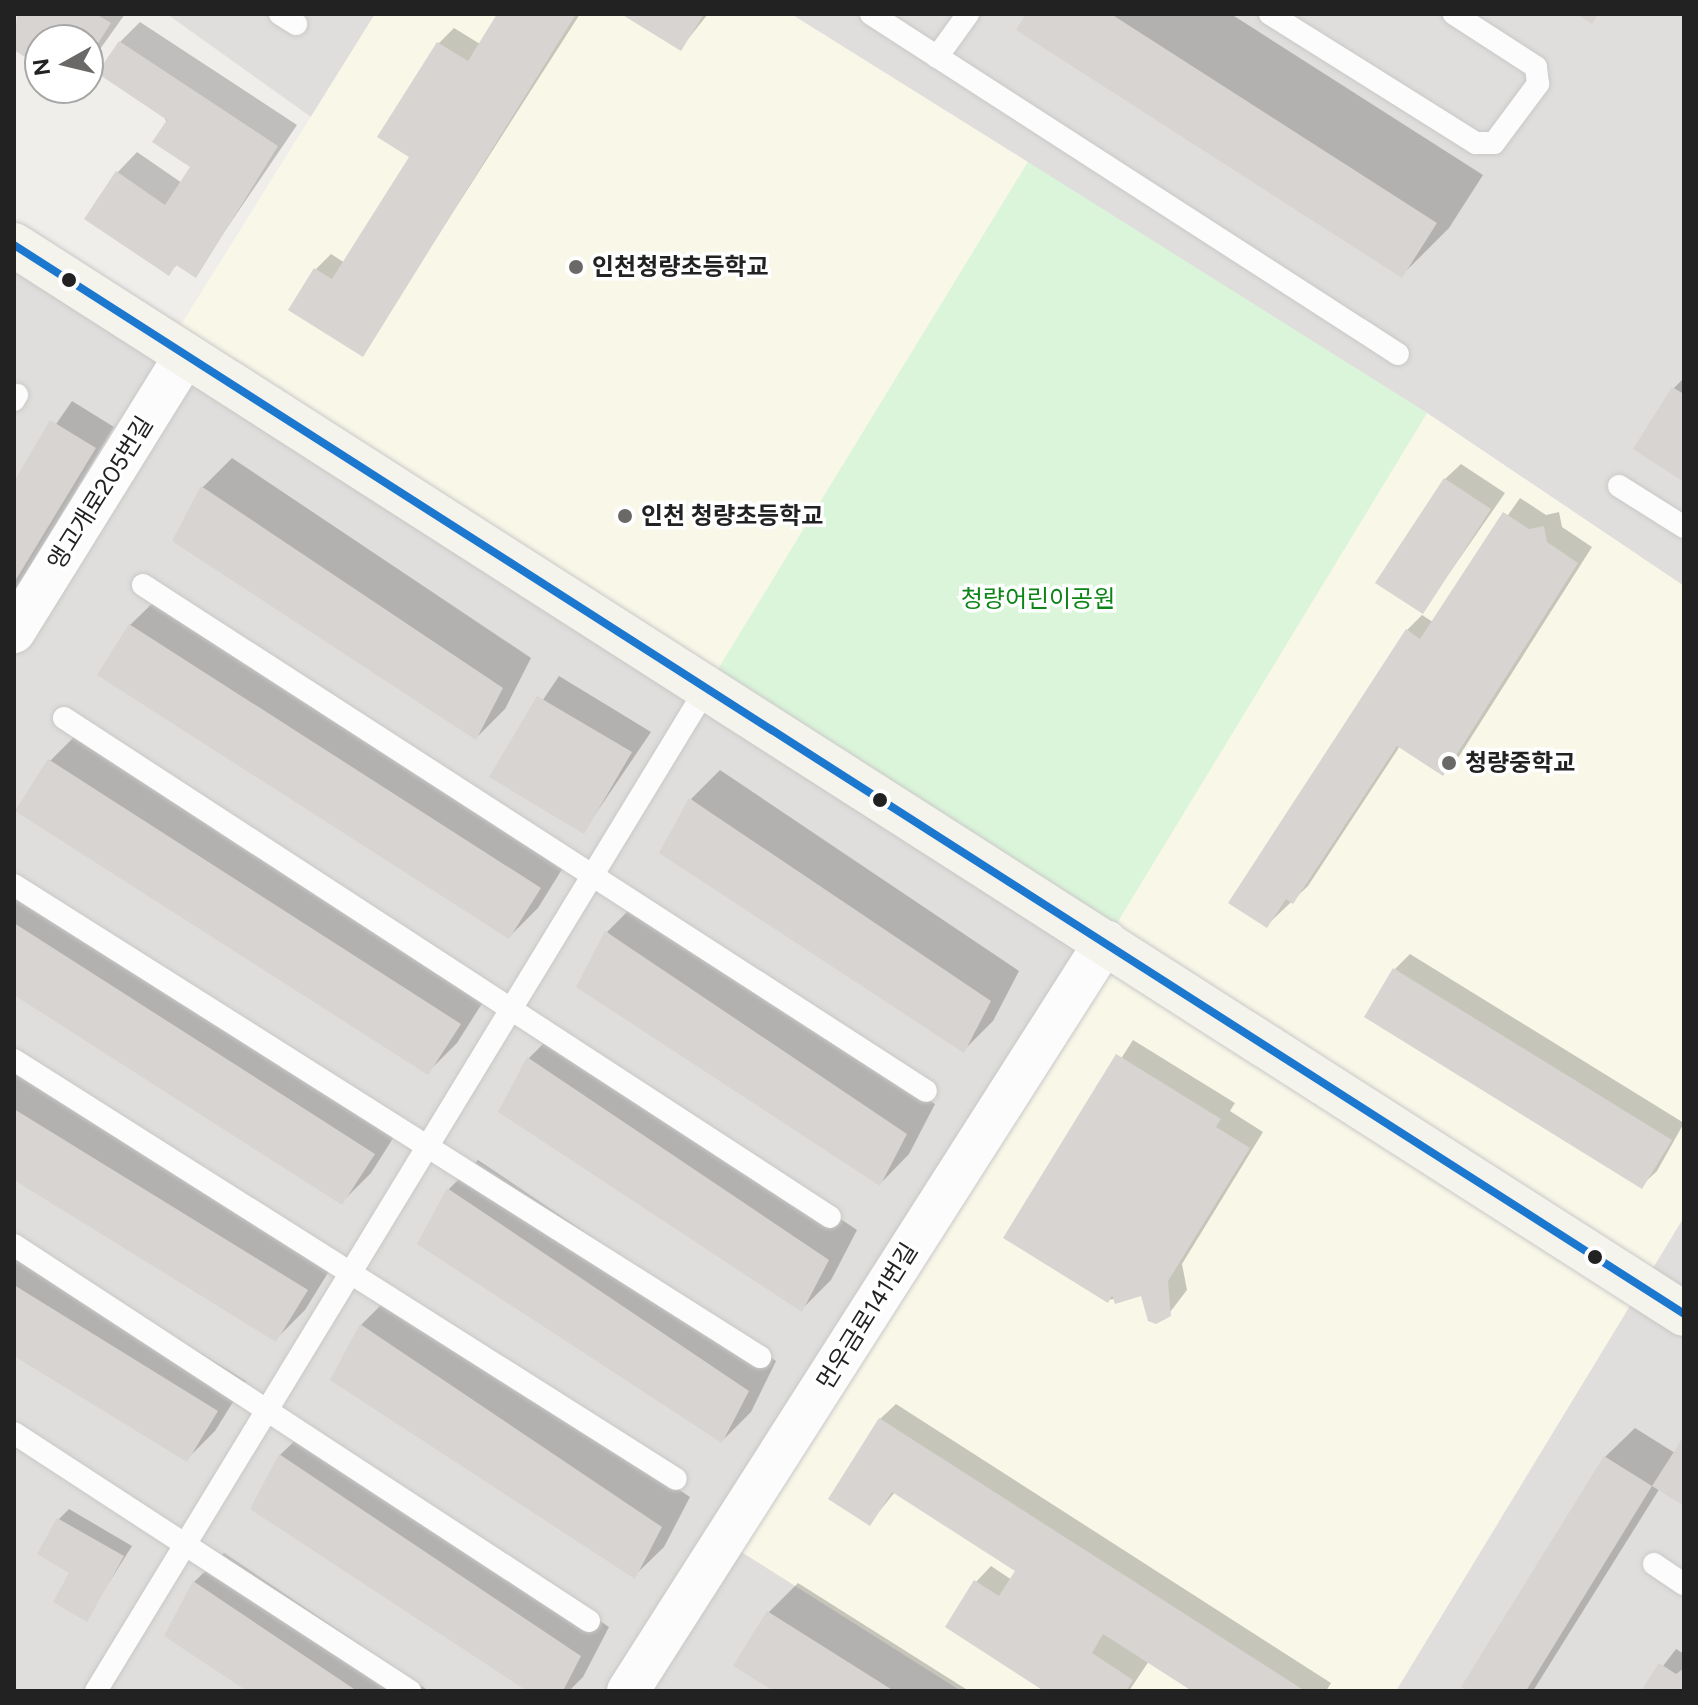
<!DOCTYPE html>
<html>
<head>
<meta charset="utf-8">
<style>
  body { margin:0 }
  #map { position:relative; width:1698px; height:1705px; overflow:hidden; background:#f0eeeb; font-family:Figtree,"Noto Sans KR",sans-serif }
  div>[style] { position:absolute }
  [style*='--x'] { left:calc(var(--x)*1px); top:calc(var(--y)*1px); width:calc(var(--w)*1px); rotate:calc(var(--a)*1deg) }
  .residential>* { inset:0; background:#dfdedc }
  .education>* { inset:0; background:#f8f7e8 }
  .park>* { inset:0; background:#daf5da }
  .shadow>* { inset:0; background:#0003 }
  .building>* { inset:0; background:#d7d4d2 }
  .roads { filter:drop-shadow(0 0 2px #c9c8c7) drop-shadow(0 0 2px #c9c8c7) }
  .lane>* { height:22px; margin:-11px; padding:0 11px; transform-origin:11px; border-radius:11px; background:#fdfcfc }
  .street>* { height:42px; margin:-21px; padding:0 21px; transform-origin:21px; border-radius:21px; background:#fdfcfc }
  .secondary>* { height:44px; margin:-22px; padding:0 22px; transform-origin:22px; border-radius:22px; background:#f4f4ed }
  .bus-1>* { height:8px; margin:-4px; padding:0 4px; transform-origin:4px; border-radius:4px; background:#1c78cf }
  .dots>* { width:22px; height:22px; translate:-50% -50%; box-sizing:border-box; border:4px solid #fff; border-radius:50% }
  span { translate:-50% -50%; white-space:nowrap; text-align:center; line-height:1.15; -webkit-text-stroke:7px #fff; paint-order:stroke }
  .poi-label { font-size:24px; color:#222; font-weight:700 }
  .left { translate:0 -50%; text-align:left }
  .street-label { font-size:24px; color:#222 }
  .park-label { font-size:24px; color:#0c8416 }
  .frame { position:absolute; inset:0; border:16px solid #222; pointer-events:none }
  .north { position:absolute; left:24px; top:24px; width:80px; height:80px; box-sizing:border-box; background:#fff; border:2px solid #a7a7a7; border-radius:50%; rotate:262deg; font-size:22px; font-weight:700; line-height:32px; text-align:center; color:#222 }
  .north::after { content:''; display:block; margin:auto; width:28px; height:36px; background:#6a6968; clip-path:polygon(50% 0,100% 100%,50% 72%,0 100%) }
</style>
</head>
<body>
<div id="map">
  <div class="residential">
    <i style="clip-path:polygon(167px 14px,375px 14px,311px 117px)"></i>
    <i style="clip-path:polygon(791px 14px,1684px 14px,1684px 586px,1427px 413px)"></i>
    <i style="clip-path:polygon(14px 245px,1641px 1283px,1684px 1217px,1684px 1691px,14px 1691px)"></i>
  </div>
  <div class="education">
    <i style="clip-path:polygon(375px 14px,791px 14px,1028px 162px,706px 689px,169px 344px)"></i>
    <i style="clip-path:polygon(1427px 413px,1684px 586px,1684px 1217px,1396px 1691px,961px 1691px,724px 1541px,1106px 941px)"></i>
  </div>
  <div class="park">
    <i style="clip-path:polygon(1028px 162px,1427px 413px,1106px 941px,706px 689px)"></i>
  </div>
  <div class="shadow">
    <i style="clip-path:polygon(19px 14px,125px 14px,88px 66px,88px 40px,40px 40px,40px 65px,14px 48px)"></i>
    <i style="clip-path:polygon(499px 14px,580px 14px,362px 354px,316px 269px,331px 254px,345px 263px,412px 156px,439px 43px,454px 28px,480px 44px)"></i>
    <i style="clip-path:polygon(624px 14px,708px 14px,680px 49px)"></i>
    <i style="clip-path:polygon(1029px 14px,1231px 14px,1483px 175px,1449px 228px,1402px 275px)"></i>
    <i style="clip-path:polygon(140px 22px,297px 125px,195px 275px,178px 264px,168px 273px,117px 173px,137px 152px,182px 183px,193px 167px,120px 42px)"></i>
    <i style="clip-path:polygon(1684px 378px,1684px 479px,1674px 388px)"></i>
    <i style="clip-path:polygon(72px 401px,114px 427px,14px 594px,14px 485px)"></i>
    <i style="clip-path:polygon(232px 458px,531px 658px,505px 709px,476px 738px,174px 540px,203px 487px)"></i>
    <i style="clip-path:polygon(1461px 464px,1505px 493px,1423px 611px,1445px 479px)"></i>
    <i style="clip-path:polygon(1520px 498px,1546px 515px,1559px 512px,1562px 527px,1592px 547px,1458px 758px,1442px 774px,1400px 746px,1308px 886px,1267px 925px,1407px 630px,1422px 615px,1433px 622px)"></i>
    <i style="clip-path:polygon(160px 596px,569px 858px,538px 908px,509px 937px,130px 625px)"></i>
    <i style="clip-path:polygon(559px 676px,651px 732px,584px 831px,492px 776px)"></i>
    <i style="clip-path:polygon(79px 732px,488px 994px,457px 1043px,428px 1072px,50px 761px)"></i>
    <i style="clip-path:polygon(720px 770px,1019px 971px,993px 1021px,964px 1050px,691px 799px)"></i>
    <i style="clip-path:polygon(14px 875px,402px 1124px,371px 1173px,342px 1202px,14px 992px)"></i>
    <i style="clip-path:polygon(636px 903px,935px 1104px,909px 1154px,880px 1184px,607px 932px)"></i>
    <i style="clip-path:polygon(1410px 954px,1684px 1123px,1657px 1171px,1641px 1186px,1395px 969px)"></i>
    <i style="clip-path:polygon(558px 1029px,857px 1230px,831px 1280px,802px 1309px,500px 1112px,529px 1058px)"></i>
    <i style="clip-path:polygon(1133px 1040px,1235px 1103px,1230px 1111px,1263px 1132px,1182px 1264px,1187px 1290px,1164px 1320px,1150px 1319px,1142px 1294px,1108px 1300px,1006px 1237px)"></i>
    <i style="clip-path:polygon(14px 1062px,336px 1260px,305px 1310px,276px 1339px,14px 1178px)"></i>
    <i style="clip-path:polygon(478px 1160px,776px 1361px,751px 1412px,722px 1441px,448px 1190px)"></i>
    <i style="clip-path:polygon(14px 1238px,246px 1381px,215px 1431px,186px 1460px,14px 1354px)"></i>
    <i style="clip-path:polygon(390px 1296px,690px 1497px,664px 1547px,634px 1576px,361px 1325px)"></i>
    <i style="clip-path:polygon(896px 1404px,1331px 1683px,1326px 1691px,1196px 1691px,1149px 1661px,1129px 1691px,1048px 1691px,976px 1582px,991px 1566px,1012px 1580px,1018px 1571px,895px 1492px,869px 1524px,880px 1419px)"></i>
    <i style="clip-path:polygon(310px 1426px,609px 1627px,583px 1677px,569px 1691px,531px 1691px,252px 1508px,280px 1455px)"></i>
    <i style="clip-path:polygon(1635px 1428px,1675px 1453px,1684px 1439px,1684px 1504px,1660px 1488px,1533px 1691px,1471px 1691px,1605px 1457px)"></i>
    <i style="clip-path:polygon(69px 1509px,132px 1546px,86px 1619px,59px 1519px)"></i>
    <i style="clip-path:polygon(224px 1553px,429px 1691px,251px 1691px,166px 1635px,194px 1582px)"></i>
    <i style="clip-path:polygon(798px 1583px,969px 1691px,778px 1691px,768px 1613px)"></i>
    <i style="clip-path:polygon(1676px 1649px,1684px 1654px,1684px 1691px,1644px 1691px)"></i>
  </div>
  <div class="building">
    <i style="clip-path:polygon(17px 14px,96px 14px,111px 23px,88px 59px,88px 40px,40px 40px,40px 67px,14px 50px)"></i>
    <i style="clip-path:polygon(497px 14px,576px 14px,363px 357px,288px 310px,314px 268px,332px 279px,409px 157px,377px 137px,437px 42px,468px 61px)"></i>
    <i style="clip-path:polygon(621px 14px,704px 14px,681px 51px)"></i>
    <i style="clip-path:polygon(1026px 14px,1111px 14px,1437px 223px,1402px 278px,1016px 30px)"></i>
    <i style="clip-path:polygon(1577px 14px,1598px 14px,1592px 24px)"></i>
    <i style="clip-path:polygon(119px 41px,278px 146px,196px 278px,176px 265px,169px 276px,84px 219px,116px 171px,165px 205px,190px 167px,152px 142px,167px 120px,97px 73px)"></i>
    <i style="clip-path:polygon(1672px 387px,1684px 394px,1684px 482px,1633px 449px)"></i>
    <i style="clip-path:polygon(50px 420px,96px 448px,14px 583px,14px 482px)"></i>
    <i style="clip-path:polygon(1444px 478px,1491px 509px,1423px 614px,1375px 583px)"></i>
    <i style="clip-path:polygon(201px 486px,503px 688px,476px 740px,172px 541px)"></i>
    <i style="clip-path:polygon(1503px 512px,1529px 529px,1544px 526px,1547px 542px,1578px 563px,1443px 776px,1397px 746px,1293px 904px,1286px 899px,1267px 928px,1228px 903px,1406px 629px,1420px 639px)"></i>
    <i style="clip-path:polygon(129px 624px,541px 888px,509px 939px,97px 675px)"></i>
    <i style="clip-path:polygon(537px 696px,632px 752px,584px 834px,489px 777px)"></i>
    <i style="clip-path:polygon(48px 759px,461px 1024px,428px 1075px,15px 811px)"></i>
    <i style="clip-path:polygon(689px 798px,991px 1001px,964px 1053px,659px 853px)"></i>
    <i style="clip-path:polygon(14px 923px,375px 1154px,342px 1205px,14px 995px)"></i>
    <i style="clip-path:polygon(605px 931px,907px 1134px,880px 1186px,576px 987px)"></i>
    <i style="clip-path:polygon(1393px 968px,1672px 1140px,1642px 1189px,1364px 1017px)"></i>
    <i style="clip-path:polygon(1116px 1054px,1221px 1119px,1216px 1127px,1250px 1148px,1168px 1281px,1171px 1316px,1156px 1324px,1148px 1321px,1141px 1296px,1115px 1304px,1112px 1295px,1108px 1303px,1003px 1238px)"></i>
    <i style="clip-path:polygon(527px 1057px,829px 1260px,802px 1312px,498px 1112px)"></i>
    <i style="clip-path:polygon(14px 1109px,308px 1290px,276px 1342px,14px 1180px)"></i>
    <i style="clip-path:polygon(447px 1188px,749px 1391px,722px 1443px,417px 1244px)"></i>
    <i style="clip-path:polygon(14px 1285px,218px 1411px,187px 1462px,14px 1356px)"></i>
    <i style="clip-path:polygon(360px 1324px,662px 1527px,635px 1579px,330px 1380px)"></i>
    <i style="clip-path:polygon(879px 1418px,1305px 1691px,1192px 1691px,1103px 1634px,1092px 1653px,1133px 1680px,1126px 1691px,1044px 1691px,945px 1627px,974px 1580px,999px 1596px,1015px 1571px,892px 1492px,870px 1526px,828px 1499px)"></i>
    <i style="clip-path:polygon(1684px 1436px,1684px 1506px,1652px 1486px)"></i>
    <i style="clip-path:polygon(279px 1454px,581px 1656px,563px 1691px,527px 1691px,250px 1509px)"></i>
    <i style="clip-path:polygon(1604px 1456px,1652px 1486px,1526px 1691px,1467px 1691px,1461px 1687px)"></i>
    <i style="clip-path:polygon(57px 1518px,124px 1556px,87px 1622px,53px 1602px,69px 1573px,37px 1554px)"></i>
    <i style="clip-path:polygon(193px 1581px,357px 1691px,247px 1691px,164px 1636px)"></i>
    <i style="clip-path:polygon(767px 1611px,894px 1691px,774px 1691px,733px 1666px)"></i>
    <i style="clip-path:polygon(1659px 1663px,1676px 1674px,1684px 1668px,1684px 1691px,1641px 1691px)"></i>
  </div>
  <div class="roads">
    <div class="lane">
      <i style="--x:280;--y:14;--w:19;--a:32"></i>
      <i style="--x:871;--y:14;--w:627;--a:32.83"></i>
      <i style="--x:1270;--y:14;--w:243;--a:32.1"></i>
      <i style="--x:1476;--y:143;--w:18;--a:0"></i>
      <i style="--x:1494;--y:143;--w:74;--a:-53.3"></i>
      <i style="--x:1538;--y:84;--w:17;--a:-97"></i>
      <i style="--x:1536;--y:67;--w:98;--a:-147.1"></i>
      <i style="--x:937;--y:57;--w:53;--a:-54.2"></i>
      <i style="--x:14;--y:400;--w:6;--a:-59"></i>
      <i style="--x:1619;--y:486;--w:77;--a:32.2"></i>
      <i style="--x:143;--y:585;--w:932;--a:32.87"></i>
      <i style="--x:64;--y:718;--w:914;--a:33.08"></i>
      <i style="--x:14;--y:885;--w:883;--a:32.32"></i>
      <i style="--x:14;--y:1060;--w:783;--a:32.33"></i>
      <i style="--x:14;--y:1245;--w:687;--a:33.18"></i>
      <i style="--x:14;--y:1433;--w:473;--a:33.1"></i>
      <i style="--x:1654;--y:1564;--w:36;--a:34"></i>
      <i style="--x:96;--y:1691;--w:1173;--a:-58.67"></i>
    </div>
    <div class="street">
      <i style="--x:14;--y:632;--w:326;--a:-58.2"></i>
      <i style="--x:628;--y:1691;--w:889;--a:-57.49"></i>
    </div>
    <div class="secondary">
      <i style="--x:14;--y:245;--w:1983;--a:32.62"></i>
    </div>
  </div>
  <div class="bus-1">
    <i style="--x:14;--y:245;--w:1983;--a:32.62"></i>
  </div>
  <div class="dots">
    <i style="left:576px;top:267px;background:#6a6968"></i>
    <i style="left:69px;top:280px;background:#222"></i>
    <i style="left:625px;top:516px;background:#6a6968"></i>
    <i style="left:1449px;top:763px;background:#6a6968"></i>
    <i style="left:880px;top:800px;background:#222"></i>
    <i style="left:1595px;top:1257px;background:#222"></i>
  </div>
  <div class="poi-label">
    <span class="left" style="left:592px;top:267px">인천청량초등학교</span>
    <span class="left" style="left:641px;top:516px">인천 청량초등학교</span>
    <span class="left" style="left:1465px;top:763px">청량중학교</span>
  </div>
  <div class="street-label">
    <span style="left:100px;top:493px;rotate:-58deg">앵고개로205번길</span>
    <span style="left:867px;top:1316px;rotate:-58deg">먼우금로141번길</span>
  </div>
  <div class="park-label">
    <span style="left:1038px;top:599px">청량어린이공원</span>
  </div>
  <div class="frame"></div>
  <div class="north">N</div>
</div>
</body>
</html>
